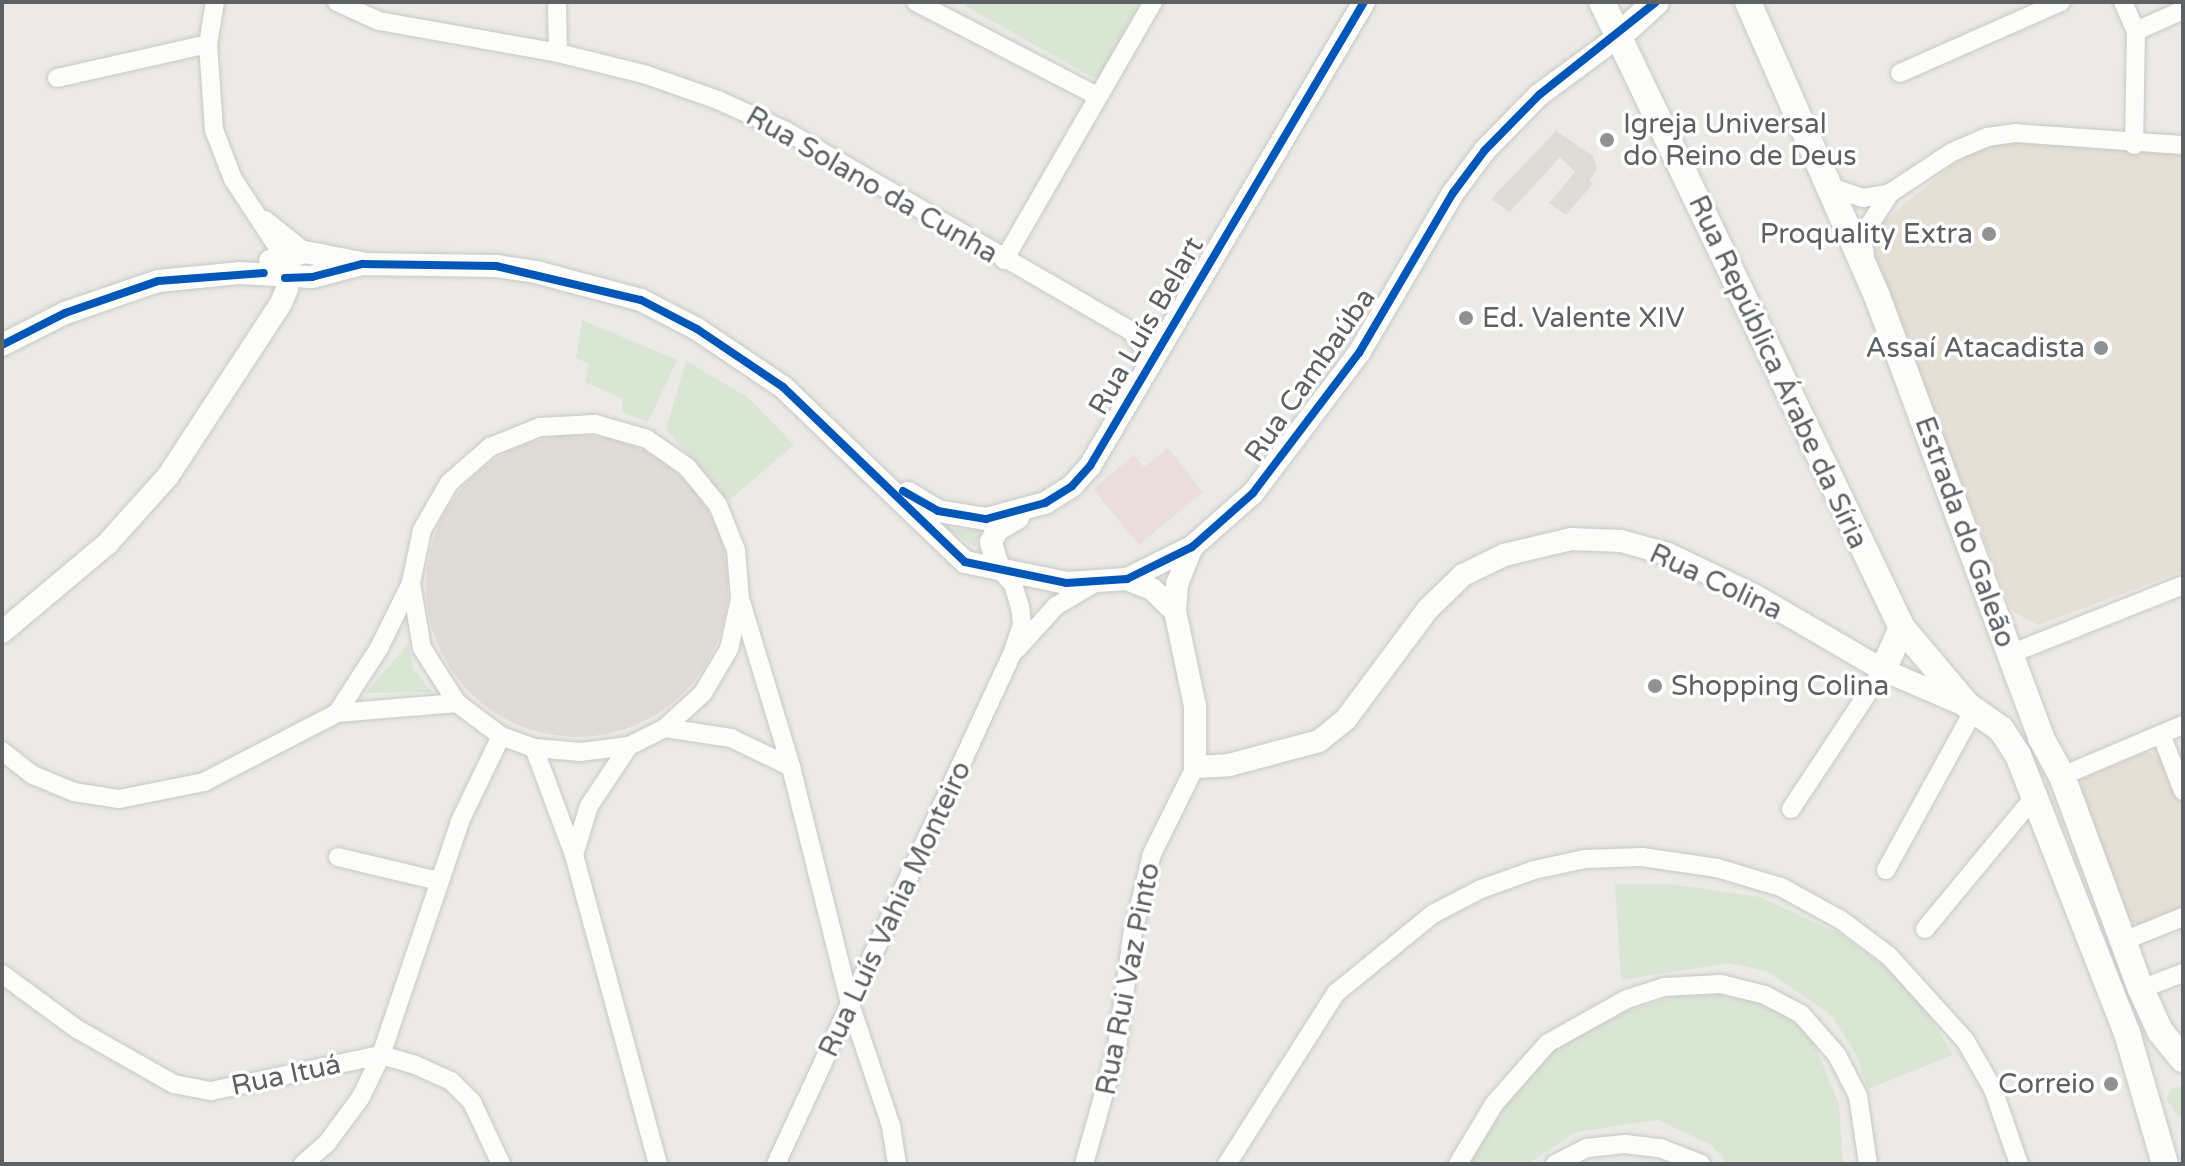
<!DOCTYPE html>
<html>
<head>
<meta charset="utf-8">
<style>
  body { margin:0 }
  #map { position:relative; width:2185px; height:1166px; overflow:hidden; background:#eceae7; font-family:"Varela Round",sans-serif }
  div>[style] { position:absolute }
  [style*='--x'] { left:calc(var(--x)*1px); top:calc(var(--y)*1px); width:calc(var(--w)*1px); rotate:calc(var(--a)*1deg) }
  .commercial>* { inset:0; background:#e5dfd5 }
  .education>* { inset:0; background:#dfdcd7 }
  .round { border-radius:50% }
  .medical>* { inset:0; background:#eadedd }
  .green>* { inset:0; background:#d9e6d3 }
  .roads { filter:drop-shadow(0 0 2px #c8c8c7) drop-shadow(0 0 2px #c8c8c7) }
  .minor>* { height:18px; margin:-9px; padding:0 9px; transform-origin:9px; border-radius:9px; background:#fcfcfb }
  .tertiary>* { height:22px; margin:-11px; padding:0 11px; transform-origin:11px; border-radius:11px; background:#fcfcfb }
  .secondary>* { height:26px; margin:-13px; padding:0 13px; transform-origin:13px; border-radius:13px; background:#fcfcfb }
  .cycleway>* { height:8px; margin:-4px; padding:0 4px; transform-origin:4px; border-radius:4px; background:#0057b8 }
  .dots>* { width:22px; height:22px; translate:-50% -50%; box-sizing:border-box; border:4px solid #fff; border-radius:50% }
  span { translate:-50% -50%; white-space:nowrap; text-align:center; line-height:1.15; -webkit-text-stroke:7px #fff; paint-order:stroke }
  .poi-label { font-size:28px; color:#5d6164 }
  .left { translate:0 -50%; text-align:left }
  .right { translate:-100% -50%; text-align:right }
  .street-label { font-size:28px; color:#5d6164 }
  .frame { position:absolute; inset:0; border:4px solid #5d6164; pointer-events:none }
</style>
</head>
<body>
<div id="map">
  <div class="commercial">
    <i style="clip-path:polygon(2010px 142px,2183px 154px,2183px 571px,2038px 625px,2012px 611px,1871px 249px,1879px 225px,1951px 166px,1980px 149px)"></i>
    <i style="clip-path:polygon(2147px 752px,2166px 759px,2183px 802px,2183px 913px,2147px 928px,2130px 921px,2080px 787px,2084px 778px)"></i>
  </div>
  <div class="education">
    <i style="clip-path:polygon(1556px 131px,1593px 156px,1597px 169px,1589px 181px,1593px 184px,1566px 215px,1549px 203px,1575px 172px,1560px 157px,1510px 212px,1491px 199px)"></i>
    <i class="round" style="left:426px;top:435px;width:302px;height:302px"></i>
  </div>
  <div class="medical">
    <i style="clip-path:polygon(1168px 448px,1203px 492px,1139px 545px,1093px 489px,1134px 455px,1144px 467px)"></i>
  </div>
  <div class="green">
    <i style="clip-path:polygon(967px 2px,1146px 2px,1101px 82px,965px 6px)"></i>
    <i style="clip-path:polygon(582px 320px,677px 360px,648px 422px,622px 412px,623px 399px,585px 382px,589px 364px,576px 358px)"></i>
    <i style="clip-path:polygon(686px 361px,749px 398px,794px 445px,728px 501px,666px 429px)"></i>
    <i style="clip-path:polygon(945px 527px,956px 529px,982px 530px,975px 547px)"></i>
    <i style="clip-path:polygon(408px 644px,414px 670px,432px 692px,366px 693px)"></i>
    <i style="clip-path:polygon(1615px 884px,1670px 884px,1760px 897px,1840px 934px,1912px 987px,1953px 1055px,1868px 1089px,1855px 1053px,1832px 1016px,1769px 972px,1729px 963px,1621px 980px)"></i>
    <i style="clip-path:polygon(1738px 994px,1777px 1007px,1811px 1036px,1839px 1104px,1843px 1164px,1728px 1164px,1711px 1145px,1658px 1120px,1576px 1132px,1528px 1164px,1469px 1164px,1502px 1111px,1552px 1050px,1614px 1015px,1680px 995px)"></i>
    <i style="clip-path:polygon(2183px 1086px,2183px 1115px,2179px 1117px,2167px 1100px,2171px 1089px)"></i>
  </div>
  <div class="roads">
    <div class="minor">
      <i style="--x:215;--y:2;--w:43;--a:99.5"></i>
      <i style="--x:208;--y:44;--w:86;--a:86"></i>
      <i style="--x:214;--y:130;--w:53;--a:68.8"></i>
      <i style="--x:233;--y:179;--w:93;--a:56.8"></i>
      <i style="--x:337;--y:2;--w:46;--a:24.3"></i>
      <i style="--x:379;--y:21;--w:182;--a:10.1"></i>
      <i style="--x:558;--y:53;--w:92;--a:13.9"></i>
      <i style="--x:647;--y:75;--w:75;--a:19.4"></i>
      <i style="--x:718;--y:100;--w:75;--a:24.5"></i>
      <i style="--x:786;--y:131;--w:399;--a:30.1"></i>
      <i style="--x:1131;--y:331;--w:34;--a:54"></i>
      <i style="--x:557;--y:2;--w:51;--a:88.9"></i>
      <i style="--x:916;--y:2;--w:204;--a:27.4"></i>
      <i style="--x:2123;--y:2;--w:32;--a:66"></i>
      <i style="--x:2136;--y:31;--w:114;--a:91"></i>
      <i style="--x:2136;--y:31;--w:51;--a:-24.1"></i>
      <i style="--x:1900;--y:73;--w:176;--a:-23.8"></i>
      <i style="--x:57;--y:78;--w:155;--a:-12.7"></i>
      <i style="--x:1828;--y:186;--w:37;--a:19"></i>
      <i style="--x:1863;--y:198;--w:27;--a:-10"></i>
      <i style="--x:1890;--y:193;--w:54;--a:122.8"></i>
      <i style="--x:1861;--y:238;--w:16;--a:76"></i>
      <i style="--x:1890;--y:193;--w:74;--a:-33.5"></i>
      <i style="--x:1952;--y:152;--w:38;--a:-23"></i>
      <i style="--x:1987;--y:137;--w:28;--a:-8"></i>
      <i style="--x:2015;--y:133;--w:168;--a:4.1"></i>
      <i style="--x:265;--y:220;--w:51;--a:38.7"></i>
      <i style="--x:1004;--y:260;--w:298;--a:-60"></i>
      <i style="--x:741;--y:602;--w:172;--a:73.1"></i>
      <i style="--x:791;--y:767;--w:247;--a:76"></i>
      <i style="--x:851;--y:1007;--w:126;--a:71.4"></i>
      <i style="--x:891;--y:1126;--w:38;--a:81"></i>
      <i style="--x:1017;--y:649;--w:58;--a:-47.8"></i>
      <i style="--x:1056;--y:606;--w:43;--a:-30.7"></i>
      <i style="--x:2010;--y:654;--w:186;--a:-21.7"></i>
      <i style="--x:337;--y:713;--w:77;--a:-57.1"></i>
      <i style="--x:379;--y:648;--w:72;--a:-63.8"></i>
      <i style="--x:411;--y:583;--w:54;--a:-78.3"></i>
      <i style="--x:422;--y:530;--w:54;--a:-60.1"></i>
      <i style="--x:449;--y:483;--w:55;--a:-41.3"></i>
      <i style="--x:490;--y:447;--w:54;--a:-21.8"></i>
      <i style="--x:540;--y:427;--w:55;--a:-3.1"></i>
      <i style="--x:595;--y:424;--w:54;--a:16.1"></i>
      <i style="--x:647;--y:439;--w:49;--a:35"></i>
      <i style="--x:687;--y:467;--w:49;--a:50.8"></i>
      <i style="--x:718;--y:505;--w:48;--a:68.2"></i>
      <i style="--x:736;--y:550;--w:49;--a:85.3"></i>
      <i style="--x:740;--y:599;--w:51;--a:102.4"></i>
      <i style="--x:729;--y:649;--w:51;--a:120.6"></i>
      <i style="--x:703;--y:693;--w:52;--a:137.4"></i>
      <i style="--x:665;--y:728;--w:40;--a:153.4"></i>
      <i style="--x:629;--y:746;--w:48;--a:172.9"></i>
      <i style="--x:581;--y:752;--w:47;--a:-175.1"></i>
      <i style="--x:534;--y:748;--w:35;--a:-160"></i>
      <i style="--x:501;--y:736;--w:55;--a:-143.1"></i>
      <i style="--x:457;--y:703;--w:65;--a:-122.5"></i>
      <i style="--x:422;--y:648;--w:66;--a:-99.6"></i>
      <i style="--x:665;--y:728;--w:67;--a:8.6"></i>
      <i style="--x:731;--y:738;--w:67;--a:25.8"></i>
      <i style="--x:2161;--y:734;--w:61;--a:68.9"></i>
      <i style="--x:534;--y:748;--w:114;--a:69.5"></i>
      <i style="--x:574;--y:855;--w:320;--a:74.8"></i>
      <i style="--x:2;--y:751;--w:39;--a:38"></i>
      <i style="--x:33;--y:775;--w:44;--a:22.5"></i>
      <i style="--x:74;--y:792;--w:46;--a:8.8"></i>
      <i style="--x:119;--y:799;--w:87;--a:-11.3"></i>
      <i style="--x:204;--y:782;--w:150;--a:-27.4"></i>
      <i style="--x:337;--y:713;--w:120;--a:-4.8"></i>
      <i style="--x:2062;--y:776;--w:131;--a:-22.9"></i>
      <i style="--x:1791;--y:809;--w:167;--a:-56.5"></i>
      <i style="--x:574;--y:855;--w:51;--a:-73"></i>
      <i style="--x:589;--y:806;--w:72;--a:-56.3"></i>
      <i style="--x:338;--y:857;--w:104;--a:13.4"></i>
      <i style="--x:1886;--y:870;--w:183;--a:-61.2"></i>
      <i style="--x:1925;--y:929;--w:174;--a:-50.4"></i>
      <i style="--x:2126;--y:940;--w:61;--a:-22"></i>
      <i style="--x:2;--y:974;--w:93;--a:36.3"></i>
      <i style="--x:77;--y:1029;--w:112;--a:29.6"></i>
      <i style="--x:174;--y:1084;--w:38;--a:11"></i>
      <i style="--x:211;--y:1091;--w:174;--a:-12"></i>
      <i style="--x:381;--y:1055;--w:33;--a:16"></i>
      <i style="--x:413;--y:1064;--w:42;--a:24.1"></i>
      <i style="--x:451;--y:1081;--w:30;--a:45"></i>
      <i style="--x:472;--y:1102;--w:68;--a:64.9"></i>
      <i style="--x:2141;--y:989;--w:45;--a:-20.9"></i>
      <i style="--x:303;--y:1164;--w:32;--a:-41"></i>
      <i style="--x:327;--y:1143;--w:57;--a:-53.5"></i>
      <i style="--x:361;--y:1097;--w:47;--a:-64.5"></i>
      <i style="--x:381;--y:1055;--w:247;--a:-71.3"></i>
      <i style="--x:460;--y:821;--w:94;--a:-64.2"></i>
      <i style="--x:776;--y:1164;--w:562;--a:-65.17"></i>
      <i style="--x:1012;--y:654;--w:31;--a:-71"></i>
      <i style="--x:1022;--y:625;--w:18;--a:-96"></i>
      <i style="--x:1020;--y:607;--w:24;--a:-107"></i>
      <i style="--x:1013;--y:584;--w:21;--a:-133"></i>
      <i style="--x:1084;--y:1164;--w:122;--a:-74.2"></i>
      <i style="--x:1117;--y:1047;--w:112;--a:-82.3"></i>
      <i style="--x:1132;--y:936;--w:84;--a:-76.3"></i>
      <i style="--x:1152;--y:854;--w:97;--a:-63.7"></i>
      <i style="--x:1227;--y:1164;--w:203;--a:-57.5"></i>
      <i style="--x:1336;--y:993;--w:125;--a:-39.2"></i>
      <i style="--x:1433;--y:914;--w:54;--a:-27.5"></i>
      <i style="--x:1481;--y:889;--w:56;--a:-19.7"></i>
      <i style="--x:1534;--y:870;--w:52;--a:-12.2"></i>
      <i style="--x:1585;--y:859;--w:57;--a:-2"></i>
      <i style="--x:1642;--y:857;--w:76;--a:8.3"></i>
      <i style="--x:1717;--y:868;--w:67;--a:16.5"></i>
      <i style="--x:1781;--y:887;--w:68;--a:28.8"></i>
      <i style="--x:1841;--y:920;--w:60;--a:36.9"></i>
      <i style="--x:1889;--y:956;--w:113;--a:47.9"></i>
      <i style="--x:1965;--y:1040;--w:56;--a:60.3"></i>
      <i style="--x:1993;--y:1089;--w:79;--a:70.9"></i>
      <i style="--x:1458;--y:1164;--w:70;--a:-59"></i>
      <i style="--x:1494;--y:1104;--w:81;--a:-48.5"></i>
      <i style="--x:1548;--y:1043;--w:90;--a:-29.1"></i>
      <i style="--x:1627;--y:999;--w:39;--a:-18"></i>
      <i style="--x:1664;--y:987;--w:57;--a:-3"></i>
      <i style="--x:1721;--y:984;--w:45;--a:14"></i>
      <i style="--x:1765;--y:995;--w:41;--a:27.8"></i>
      <i style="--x:1801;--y:1014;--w:55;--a:48.7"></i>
      <i style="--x:1837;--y:1055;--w:46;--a:62.9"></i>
      <i style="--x:1858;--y:1096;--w:69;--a:81.6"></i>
      <i style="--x:1555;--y:1164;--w:36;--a:-27"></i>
      <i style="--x:1587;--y:1148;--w:38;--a:-6"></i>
      <i style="--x:1625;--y:1144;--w:35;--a:7"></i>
      <i style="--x:1660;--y:1148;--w:44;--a:21.3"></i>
    </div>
    <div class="tertiary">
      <i style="--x:270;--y:261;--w:36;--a:-14"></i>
      <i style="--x:305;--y:252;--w:57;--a:11.1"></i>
      <i style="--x:2;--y:345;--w:71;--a:-26.9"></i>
      <i style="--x:65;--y:313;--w:98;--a:-19"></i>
      <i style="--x:158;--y:281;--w:81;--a:-5.6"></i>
      <i style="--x:239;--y:273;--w:73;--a:3.1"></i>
      <i style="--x:312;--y:277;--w:52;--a:-14.6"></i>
      <i style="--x:362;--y:264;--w:134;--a:0.9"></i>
      <i style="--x:496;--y:266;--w:40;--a:8.5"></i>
      <i style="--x:536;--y:272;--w:109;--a:14.9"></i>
      <i style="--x:641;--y:300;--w:63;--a:27.4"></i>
      <i style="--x:697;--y:329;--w:104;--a:34"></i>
      <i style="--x:783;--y:387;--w:252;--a:43.9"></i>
      <i style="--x:965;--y:562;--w:103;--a:11.7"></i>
      <i style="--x:1066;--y:583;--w:61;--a:-3.8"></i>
      <i style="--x:1127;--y:579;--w:72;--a:-26.2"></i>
      <i style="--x:1192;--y:547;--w:81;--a:-41.5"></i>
      <i style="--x:1253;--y:493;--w:176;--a:-52.9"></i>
      <i style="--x:1359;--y:353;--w:186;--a:-59.6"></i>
      <i style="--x:1453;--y:193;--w:54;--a:-53.3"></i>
      <i style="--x:1485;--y:150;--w:77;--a:-45.5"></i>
      <i style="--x:1539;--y:95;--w:99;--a:-36.4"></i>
      <i style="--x:908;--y:493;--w:35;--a:31"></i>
      <i style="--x:938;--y:511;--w:49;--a:9.5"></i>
      <i style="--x:986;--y:519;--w:61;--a:-15.2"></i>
      <i style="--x:1045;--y:503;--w:32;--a:-32"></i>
      <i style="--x:1072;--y:486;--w:27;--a:-48"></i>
      <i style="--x:1090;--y:466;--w:539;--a:-59.44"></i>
      <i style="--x:1192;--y:547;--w:40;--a:112"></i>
      <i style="--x:1177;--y:584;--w:27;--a:94"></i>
      <i style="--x:1175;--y:611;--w:97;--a:78.1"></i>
      <i style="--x:1195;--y:706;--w:61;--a:90"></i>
      <i style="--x:1195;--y:767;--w:34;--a:-3"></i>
      <i style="--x:1229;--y:765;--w:93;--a:-14.9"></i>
      <i style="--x:1319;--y:741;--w:35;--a:-39"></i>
      <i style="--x:1346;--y:719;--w:137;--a:-53.3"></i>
      <i style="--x:1428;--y:609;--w:49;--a:-44.2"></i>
      <i style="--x:1463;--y:575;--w:46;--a:-26"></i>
      <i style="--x:1504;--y:555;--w:69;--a:-13.4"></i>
      <i style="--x:1571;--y:539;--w:50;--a:2.3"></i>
      <i style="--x:1621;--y:541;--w:49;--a:15.5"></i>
      <i style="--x:1668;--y:554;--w:95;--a:25.5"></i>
      <i style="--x:1754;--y:595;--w:149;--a:30.2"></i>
      <i style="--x:1883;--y:670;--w:91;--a:23.2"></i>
      <i style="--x:999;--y:569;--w:28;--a:-107"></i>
      <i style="--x:991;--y:542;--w:13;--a:-63"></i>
      <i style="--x:997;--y:530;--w:24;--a:-30"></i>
      <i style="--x:1127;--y:579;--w:27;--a:22"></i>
      <i style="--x:1152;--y:589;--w:32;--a:44"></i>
      <i style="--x:2;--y:632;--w:137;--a:-40"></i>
      <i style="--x:107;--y:544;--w:91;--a:-48.1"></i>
      <i style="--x:168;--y:476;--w:207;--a:-56.8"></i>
      <i style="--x:281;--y:303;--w:15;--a:-67"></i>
      <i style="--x:287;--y:289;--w:32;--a:-95"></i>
    </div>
    <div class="secondary">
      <i style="--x:1602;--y:2;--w:694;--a:64.39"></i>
      <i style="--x:1902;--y:628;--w:102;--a:49.8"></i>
      <i style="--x:1968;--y:706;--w:40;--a:34.9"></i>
      <i style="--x:2001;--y:729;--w:31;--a:57"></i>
      <i style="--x:2018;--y:755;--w:299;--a:68.6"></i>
      <i style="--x:2127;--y:1033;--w:136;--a:73.8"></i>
      <i style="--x:1748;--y:2;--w:321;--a:66.3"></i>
      <i style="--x:1877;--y:296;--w:471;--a:69.6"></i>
      <i style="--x:2041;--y:738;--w:43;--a:61.1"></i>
      <i style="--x:2062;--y:776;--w:227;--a:69.7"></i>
      <i style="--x:2141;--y:989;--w:46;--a:65.7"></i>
      <i style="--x:2160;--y:1031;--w:36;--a:51"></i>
      <i style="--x:1619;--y:36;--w:50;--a:-42.6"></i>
      <i style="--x:1883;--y:670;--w:46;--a:-65.7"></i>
    </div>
  </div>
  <div class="cycleway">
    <i style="--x:285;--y:278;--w:27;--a:-2"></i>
    <i style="--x:312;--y:277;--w:52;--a:-14.6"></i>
    <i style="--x:362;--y:264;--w:134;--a:0.9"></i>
    <i style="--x:496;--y:266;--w:149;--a:13.2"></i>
    <i style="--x:641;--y:300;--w:63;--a:27.4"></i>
    <i style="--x:697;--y:329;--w:104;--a:34"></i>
    <i style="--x:783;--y:387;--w:252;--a:43.9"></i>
    <i style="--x:965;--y:562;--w:103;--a:11.7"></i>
    <i style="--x:1066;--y:583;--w:61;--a:-3.8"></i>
    <i style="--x:1127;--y:579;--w:72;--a:-26.2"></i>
    <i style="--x:1192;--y:547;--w:81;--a:-41.5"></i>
    <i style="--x:1253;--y:493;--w:176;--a:-52.9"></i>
    <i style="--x:1359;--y:353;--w:186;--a:-59.6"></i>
    <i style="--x:1453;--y:193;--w:54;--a:-53.3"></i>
    <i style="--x:1485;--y:150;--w:77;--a:-45.5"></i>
    <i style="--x:1539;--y:95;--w:149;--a:-38.5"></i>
    <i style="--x:2;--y:345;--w:71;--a:-26.9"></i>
    <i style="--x:65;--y:313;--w:98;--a:-19"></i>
    <i style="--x:158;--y:281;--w:106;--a:-4.3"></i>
    <i style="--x:903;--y:491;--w:40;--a:29.7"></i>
    <i style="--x:938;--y:511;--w:49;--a:9.5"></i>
    <i style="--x:986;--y:519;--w:61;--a:-15.2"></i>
    <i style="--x:1045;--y:503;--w:32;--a:-32"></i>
    <i style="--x:1072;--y:486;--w:27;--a:-48"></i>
    <i style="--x:1090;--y:466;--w:539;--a:-59.44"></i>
  </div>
  <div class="dots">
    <i style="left:1607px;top:140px;background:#8f9192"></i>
    <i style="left:1989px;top:234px;background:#8f9192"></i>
    <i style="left:1466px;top:318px;background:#8f9192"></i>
    <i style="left:2101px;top:348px;background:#8f9192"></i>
    <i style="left:1655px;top:686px;background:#8f9192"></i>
    <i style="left:2111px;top:1084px;background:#8f9192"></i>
  </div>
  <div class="poi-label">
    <span class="left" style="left:1623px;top:140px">Igreja Universal<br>do Reino de Deus</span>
    <span class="right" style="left:1973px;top:234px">Proquality Extra</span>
    <span class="left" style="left:1482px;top:318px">Ed. Valente XIV</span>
    <span class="right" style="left:2085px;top:348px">Assaí Atacadista</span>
    <span class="left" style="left:1671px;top:686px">Shopping Colina</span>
    <span class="right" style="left:2095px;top:1084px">Correio</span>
  </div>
  <div class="street-label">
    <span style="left:872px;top:185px;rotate:30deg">Rua Solano da Cunha</span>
    <span style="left:1146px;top:326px;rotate:-60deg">Rua Luís Belart</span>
    <span style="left:1778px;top:372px;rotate:65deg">Rua República Árabe da Síria</span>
    <span style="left:1310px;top:375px;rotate:-55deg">Rua Cambaúba</span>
    <span style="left:1965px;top:532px;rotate:70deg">Estrada do Galeão</span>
    <span style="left:1716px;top:582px;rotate:25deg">Rua Colina</span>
    <span style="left:895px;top:909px;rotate:-65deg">Rua Luís Vahia Monteiro</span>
    <span style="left:1128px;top:979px;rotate:-79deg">Rua Rui Vaz Pinto</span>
    <span style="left:286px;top:1075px;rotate:-12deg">Rua Ituá</span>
  </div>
  <div class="frame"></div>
</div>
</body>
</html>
